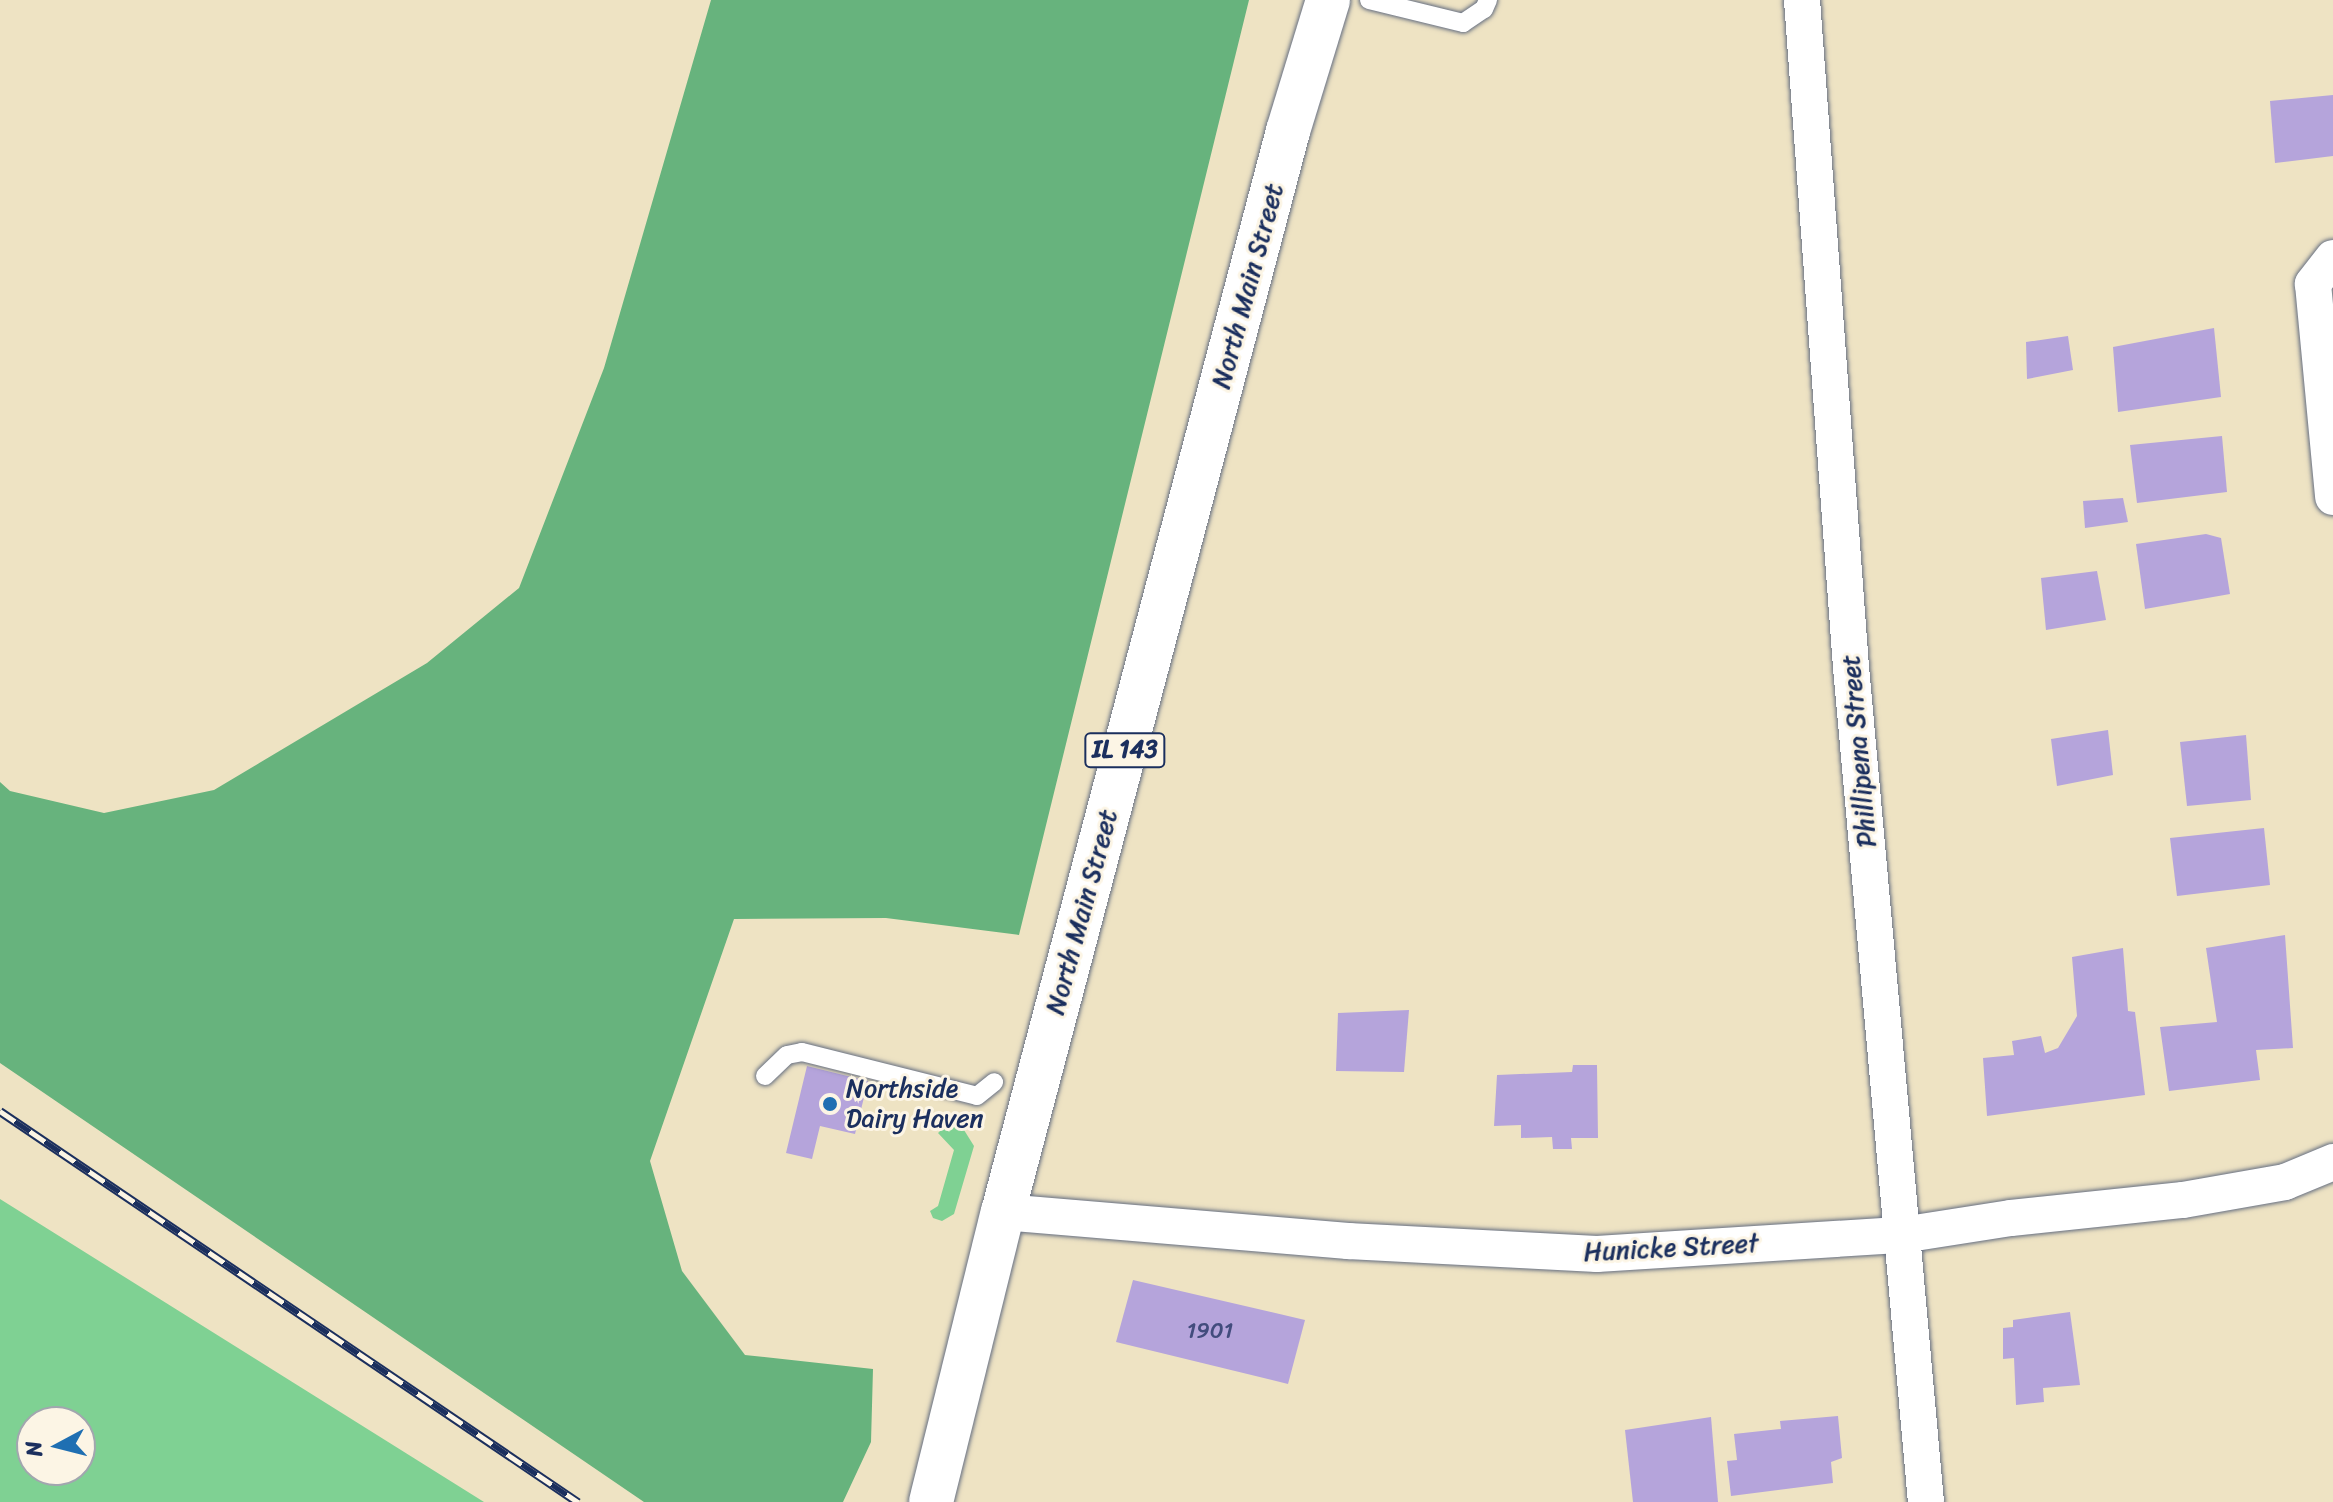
<!DOCTYPE html>
<html>
<head>
<meta charset="utf-8">
<style>
  body { margin:0 }
  #map { position:relative; width:2333px; height:1502px; overflow:hidden; background:#eee3c3; font-family:Sriracha,sans-serif }
  div>[style] { position:absolute }
  [style*='--x'] { left:calc(var(--x)*1px); top:calc(var(--y)*1px); width:calc(var(--w)*1px); rotate:calc(var(--a)*1deg) }
  .green>* { inset:0; background:#7fd193 }
  .forest>* { inset:0; background:#67b37d }
  .building>* { inset:0; background:#b5a4db }
  .roads { filter:drop-shadow(0 0 2px #656e81) drop-shadow(0 0 2px #656e81) }
  .lane>* { height:18px; margin:-9px; padding:0 9px; transform-origin:9px; border-radius:9px; background:#fff }
  .street>* { height:36px; margin:-18px; padding:0 18px; transform-origin:18px; border-radius:18px; background:#fff }
  .primary>* { height:44px; margin:-22px; padding:0 22px; transform-origin:22px; border-radius:22px; background:#fff }
  .rail>* { height:9px; margin-top:-4.5px; transform-origin:0; background:repeating-linear-gradient(90deg,#fcf5e5 0 18px,#1b2f5e 0 36px); box-sizing:border-box; border-block:2px solid #1b2f5e }
  .dots>* { width:22px; height:22px; translate:-50% -50%; box-sizing:border-box; border:4px solid #fcf5e5; border-radius:50% }
  span { translate:-50% -50%; white-space:nowrap; text-align:center; line-height:1.15; -webkit-text-stroke:6px #fcf5e5; paint-order:stroke }
  .number-label { font-size:22px; color:#424c7d }
  .number-label span { -webkit-text-stroke-width:0 }
  .shield-label span { padding:2px 6px; background:#fcf5e5; border:2px solid; border-radius:6px; -webkit-text-stroke-width:0 }
  .shield-label { font-size:24px; color:#1b2f5e; font-weight:700 }
  .street-label { font-size:26px; color:#1b2f5e }
  .poi-label { font-size:26px; color:#1b2f5e }
  .left { translate:0 -50%; text-align:left }
  .north { position:absolute; left:16px; top:1406px; width:80px; height:80px; box-sizing:border-box; background:#fcf5e5; border:2px solid #a2a6af; border-radius:50%; rotate:263deg; font-size:22px; font-weight:700; line-height:32px; text-align:center; color:#1b2f5e }
  .north::after { content:''; display:block; margin:auto; width:28px; height:36px; background:#1f6fb2; clip-path:polygon(50% 0,100% 100%,50% 72%,0 100%) }
</style>
</head>
<body>
<div id="map">
  <div class="green">
    <i style="clip-path:polygon(946px 1111px,959px 1122px,974px 1146px,954px 1214px,942px 1221px,933px 1218px,930px 1211px,938px 1206px,954px 1150px,938px 1133px,943px 1128px,940px 1119px)"></i>
    <i style="clip-path:polygon(evenodd,0 1199px,484px 1502px,0 1502px,0 1199px,80px 1422px,80px 1470px,32px 1470px,32px 1422px,80px 1422px)"></i>
  </div>
  <div class="forest">
    <i style="clip-path:polygon(711px 0,1249px 0,1019px 935px,886px 918px,734px 919px,650px 1161px,682px 1271px,745px 1355px,873px 1369px,871px 1442px,843px 1502px,644px 1502px,0 1063px,0 782px,10px 791px,104px 813px,214px 790px,427px 663px,519px 588px,604px 368px)"></i>
  </div>
  <div class="building">
    <i style="clip-path:polygon(2333px 95px,2333px 156px,2275px 163px,2270px 101px)"></i>
    <i style="clip-path:polygon(2214px 328px,2221px 397px,2118px 412px,2113px 347px)"></i>
    <i style="clip-path:polygon(2068px 336px,2073px 370px,2027px 379px,2026px 342px)"></i>
    <i style="clip-path:polygon(2222px 436px,2227px 492px,2137px 503px,2130px 445px)"></i>
    <i style="clip-path:polygon(2123px 498px,2128px 522px,2085px 528px,2083px 501px)"></i>
    <i style="clip-path:polygon(2206px 534px,2221px 538px,2230px 594px,2145px 609px,2136px 544px)"></i>
    <i style="clip-path:polygon(2097px 571px,2106px 620px,2046px 630px,2041px 578px)"></i>
    <i style="clip-path:polygon(2108px 730px,2113px 775px,2057px 786px,2051px 739px)"></i>
    <i style="clip-path:polygon(2246px 735px,2251px 800px,2187px 806px,2180px 742px)"></i>
    <i style="clip-path:polygon(2264px 828px,2270px 885px,2177px 896px,2170px 838px)"></i>
    <i style="clip-path:polygon(2285px 935px,2293px 1048px,2256px 1050px,2260px 1080px,2169px 1091px,2160px 1027px,2217px 1022px,2206px 948px)"></i>
    <i style="clip-path:polygon(2123px 948px,2128px 1011px,2135px 1012px,2145px 1095px,1987px 1116px,1983px 1058px,2014px 1055px,2012px 1041px,2041px 1036px,2045px 1053px,2058px 1048px,2077px 1016px,2072px 957px)"></i>
    <i style="clip-path:polygon(1409px 1010px,1404px 1072px,1336px 1071px,1338px 1013px)"></i>
    <i style="clip-path:polygon(1573px 1065px,1597px 1065px,1598px 1138px,1571px 1138px,1572px 1149px,1553px 1149px,1552px 1137px,1521px 1138px,1521px 1125px,1494px 1126px,1497px 1075px,1572px 1072px)"></i>
    <i style="clip-path:polygon(807px 1066px,868px 1081px,855px 1134px,820px 1126px,812px 1159px,786px 1153px)"></i>
    <i style="clip-path:polygon(1133px 1280px,1305px 1320px,1288px 1384px,1116px 1342px)"></i>
    <i style="clip-path:polygon(2070px 1312px,2080px 1385px,2043px 1388px,2044px 1402px,2016px 1405px,2014px 1358px,2003px 1359px,2003px 1328px,2013px 1327px,2013px 1320px)"></i>
    <i style="clip-path:polygon(1838px 1416px,1842px 1458px,1831px 1462px,1833px 1483px,1731px 1496px,1727px 1461px,1737px 1460px,1734px 1434px,1781px 1429px,1780px 1421px)"></i>
    <i style="clip-path:polygon(1711px 1417px,1718px 1502px,1633px 1502px,1625px 1430px)"></i>
  </div>
  <div class="roads">
    <div class="lane">
      <i style="--x:1369;--y:0;--w:97;--a:13.7"></i>
      <i style="--x:1463;--y:23;--w:25;--a:-34"></i>
      <i style="--x:1484;--y:9;--w:10;--a:-66"></i>
      <i style="--x:765;--y:1076;--w:30;--a:-44"></i>
      <i style="--x:787;--y:1055;--w:15;--a:-11"></i>
      <i style="--x:802;--y:1052;--w:180;--a:14.1"></i>
      <i style="--x:977;--y:1096;--w:22;--a:-39"></i>
    </div>
    <div class="street">
      <i style="--x:1802;--y:0;--w:669;--a:85.8"></i>
      <i style="--x:1851;--y:667;--w:838;--a:84.87"></i>
      <i style="--x:2333;--y:258;--w:33;--a:128"></i>
      <i style="--x:2313;--y:284;--w:214;--a:84.6"></i>
      <i style="--x:1003;--y:1212;--w:346;--a:4.8"></i>
      <i style="--x:1348;--y:1241;--w:249;--a:3"></i>
      <i style="--x:1597;--y:1254;--w:306;--a:-3.6"></i>
      <i style="--x:1902;--y:1235;--w:110;--a:-8.9"></i>
      <i style="--x:2011;--y:1218;--w:173;--a:-6"></i>
      <i style="--x:2183;--y:1200;--w:104;--a:-10"></i>
      <i style="--x:2285;--y:1182;--w:52;--a:-22.6"></i>
    </div>
    <div class="primary">
      <i style="--x:931;--y:1502;--w:299;--a:-76.1"></i>
      <i style="--x:1003;--y:1212;--w:1118;--a:-75.23"></i>
      <i style="--x:1288;--y:131;--w:137;--a:-73"></i>
    </div>
  </div>
  <div class="rail">
    <i style="--x:0;--y:1111;--w:698;--a:34.08"></i>
  </div>
  <div class="dots">
    <i style="left:830px;top:1104px;background:#1f6fb2"></i>
  </div>
  <div class="number-label">
    <span style="left:1210px;top:1331px">1901</span>
  </div>
  <div class="shield-label">
    <span style="left:1125px;top:750px">IL 143</span>
  </div>
  <div class="street-label">
    <span style="left:1248px;top:286px;rotate:-75deg">North Main Street</span>
    <span style="left:1859px;top:751px;rotate:-95deg">Phillipena Street</span>
    <span style="left:1082px;top:912px;rotate:-75deg">North Main Street</span>
    <span style="left:1671px;top:1248px;rotate:-3deg">Hunicke Street</span>
  </div>
  <div class="poi-label">
    <span class="left" style="left:846px;top:1104px">Northside<br>Dairy Haven</span>
  </div>
  <div class="north">N</div>
</div>
</body>
</html>
